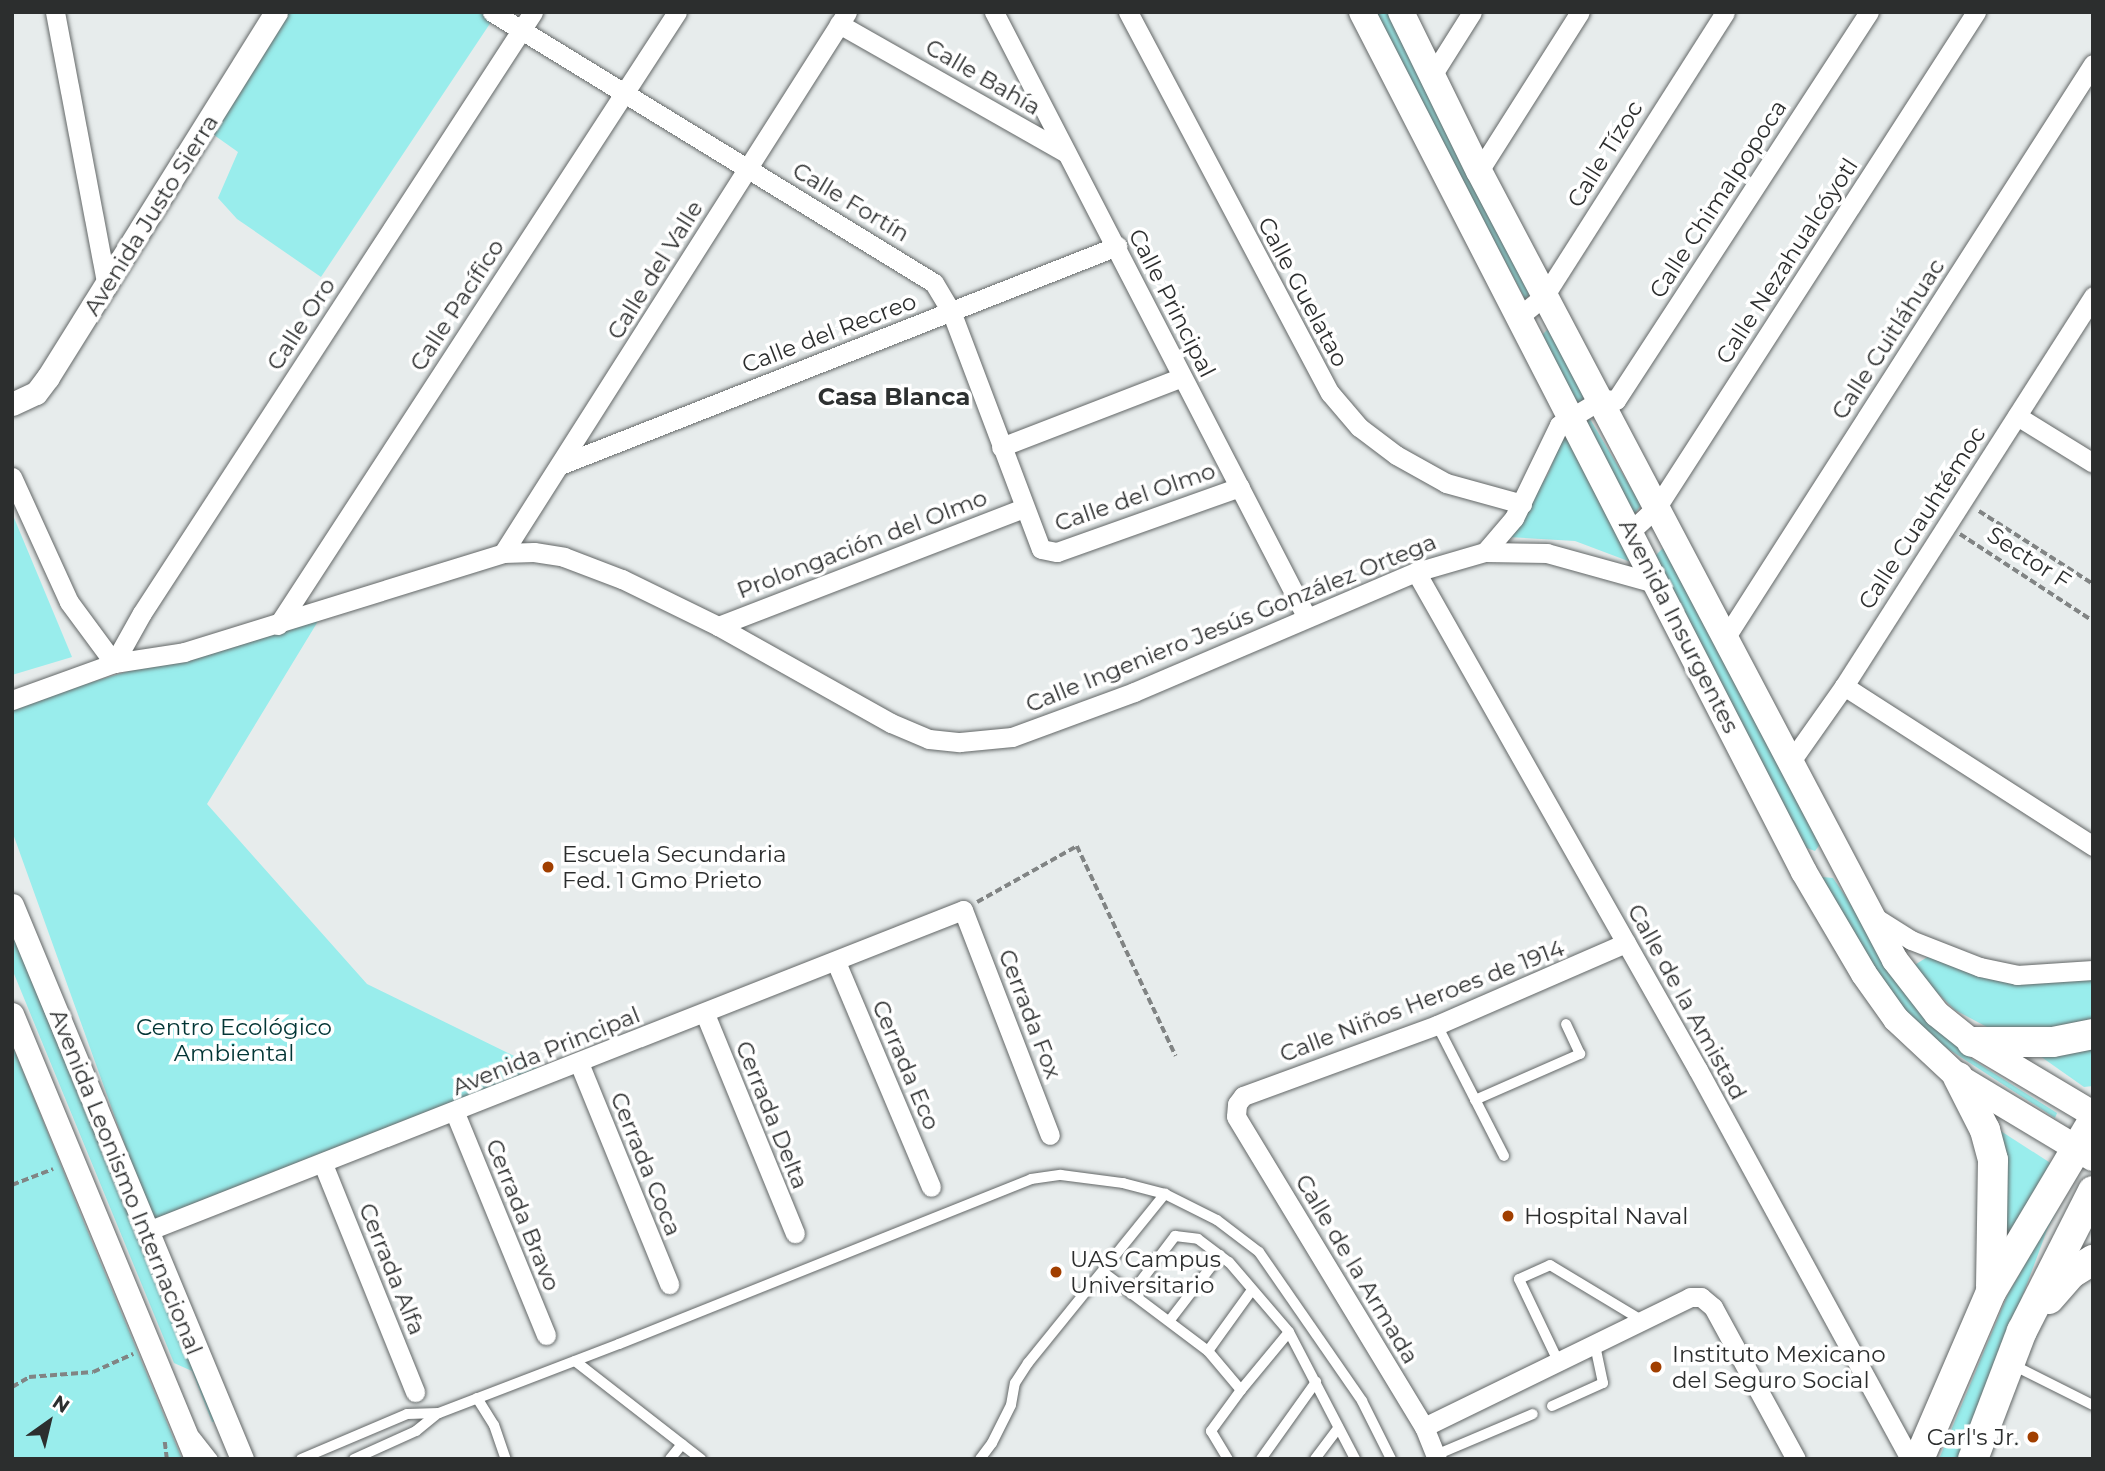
<!DOCTYPE html>
<html>
<head>
<meta charset="utf-8">
<style>
  body { margin:0 }
  #map { position:relative; width:2105px; height:1471px; overflow:hidden; background:#e7ecec; font-family:Montserrat,sans-serif }
  div>[style] { position:absolute }
  [style*='--x'] { left:calc(var(--x)*1px); top:calc(var(--y)*1px); width:calc(var(--w)*1px); rotate:calc(var(--a)*1deg) }
  .green>* { inset:0; background:#99edec }
  .path>* { height:3.5px; margin-top:-1.75px; transform-origin:0; background:repeating-linear-gradient(90deg,#818484 0 7px,transparent 0 10.5px) }
  .roads { filter:drop-shadow(0 0 2px #636767) drop-shadow(0 0 2px #636767) }
  .service>* { height:10px; margin:-5px; padding:0 5px; transform-origin:5px; border-radius:5px; background:#fff }
  .minor>* { height:19px; margin:-9.5px; padding:0 9.5px; transform-origin:9.5px; border-radius:9.5px; background:#fff }
  .tertiary>* { height:23px; margin:-11.5px; padding:0 11.5px; transform-origin:11.5px; border-radius:11.5px; background:#fff }
  .secondary>* { height:26px; margin:-13px; padding:0 13px; transform-origin:13px; border-radius:13px; background:#fff }
  .primary>* { height:30px; margin:-15px; padding:0 15px; transform-origin:15px; border-radius:15px; background:#fff }
  .dots>* { width:19px; height:19px; translate:-50% -50%; box-sizing:border-box; border:4px solid #fff; border-radius:50% }
  span { translate:-50% -50%; white-space:nowrap; text-align:center; line-height:1.15; -webkit-text-stroke:7px #fff; paint-order:stroke }
  .street-label { font-size:23px; color:#2c2e2e }
  .poi-label { font-size:23px; color:#2c2e2e }
  .left { translate:0 -50%; text-align:left }
  .right { translate:-100% -50%; text-align:right }
  .park-label { font-size:23px; color:#023535 }
  .neighbourhood-label { font-size:24px; color:#2d3030; font-weight:700 }
  .frame { position:absolute; inset:0; border:14px solid #2c2e2e; pointer-events:none }
  .north { position:absolute; left:14px; top:1387px; width:70px; height:70px; -webkit-text-stroke:5px #fff; paint-order:stroke; rotate:34deg; font-size:19px; font-weight:700; line-height:28px; text-align:center; color:#2c2e2e }
  .north::after { content:''; display:block; margin:auto; width:24px; height:32px; background:#2c2e2e; clip-path:polygon(50% 0,100% 100%,50% 72%,0 100%) }
</style>
</head>
<body>
<div id="map">
  <div class="green">
    <i style="clip-path:polygon(286px 12px,482px 12px,493px 19px,321px 277px,237px 219px,218px 198px,238px 152px,214px 135px)"></i>
    <i style="clip-path:polygon(1373px 12px,1389px 12px,1536px 290px,1525px 299px)"></i>
    <i style="clip-path:polygon(1547px 330px,1554px 331px,1586px 400px,1578px 403px,1573px 397px,1542px 335px)"></i>
    <i style="clip-path:polygon(1590px 419px,1641px 505px,1633px 516px,1584px 423px)"></i>
    <i style="clip-path:polygon(1566px 429px,1636px 564px,1575px 541px,1508px 537px,1548px 474px)"></i>
    <i style="clip-path:polygon(12px 513px,72px 657px,12px 675px)"></i>
    <i style="clip-path:polygon(1664px 547px,1821px 843px,1815px 851px,1804px 847px,1655px 556px)"></i>
    <i style="clip-path:polygon(323px 613px,207px 804px,367px 984px,543px 1070px,153px 1223px,12px 831px,12px 706px)"></i>
    <i style="clip-path:polygon(1822px 877px,1833px 878px,1929px 1020px,1973px 1060px,2057px 1113px,2055px 1118px,1919px 1030px,1818px 886px)"></i>
    <i style="clip-path:polygon(12px 902px,219px 1421px,212px 1422px,192px 1371px,174px 1363px,12px 969px)"></i>
    <i style="clip-path:polygon(1929px 956px,2093px 976px,2093px 1024px,2014px 1033px,1987px 1027px,1955px 1010px,1923px 979px,1913px 966px)"></i>
    <i style="clip-path:polygon(12px 1044px,85px 1225px,182px 1459px,12px 1459px)"></i>
    <i style="clip-path:polygon(2093px 1046px,2093px 1086px,2084px 1087px,2040px 1056px)"></i>
    <i style="clip-path:polygon(1993px 1126px,2052px 1164px,2011px 1243px,2005px 1238px)"></i>
    <i style="clip-path:polygon(2067px 1191px,2047px 1230px,1962px 1459px,1939px 1459px,2008px 1294px)"></i>
  </div>
  <div class="path">
    <i style="--x:1979;--y:511;--w:135;--a:32.6"></i>
    <i style="--x:1960;--y:534;--w:159;--a:33.2"></i>
    <i style="--x:977;--y:902;--w:115;--a:-29.2"></i>
    <i style="--x:1077;--y:846;--w:232;--a:64.8"></i>
    <i style="--x:12;--y:1185;--w:44;--a:-21.3"></i>
    <i style="--x:12;--y:1387;--w:20;--a:-30"></i>
    <i style="--x:29;--y:1377;--w:64;--a:-4.5"></i>
    <i style="--x:93;--y:1372;--w:44;--a:-24.2"></i>
    <i style="--x:165;--y:1442;--w:17;--a:83"></i>
  </div>
  <div class="roads">
    <div class="service">
      <i style="--x:1437;--y:1025;--w:147;--a:62.9"></i>
      <i style="--x:1475;--y:1100;--w:115;--a:-23.7"></i>
      <i style="--x:1580;--y:1054;--w:33;--a:-115"></i>
      <i style="--x:1103;--y:1272;--w:131;--a:37"></i>
      <i style="--x:1208;--y:1351;--w:51;--a:49.8"></i>
      <i style="--x:1241;--y:1390;--w:51;--a:126.2"></i>
      <i style="--x:1211;--y:1431;--w:33;--a:59"></i>
      <i style="--x:1131;--y:1294;--w:73;--a:-52.8"></i>
      <i style="--x:1175;--y:1236;--w:23;--a:7"></i>
      <i style="--x:1198;--y:1239;--w:39;--a:37"></i>
      <i style="--x:1229;--y:1262;--w:92;--a:49.4"></i>
      <i style="--x:1289;--y:1332;--w:143;--a:62.5"></i>
      <i style="--x:1170;--y:1320;--w:82;--a:-52.4"></i>
      <i style="--x:1208;--y:1351;--w:75;--a:-54.2"></i>
      <i style="--x:575;--y:1361;--w:160;--a:37.9"></i>
      <i style="--x:1559;--y:1363;--w:93;--a:-115.5"></i>
      <i style="--x:1519;--y:1279;--w:34;--a:-24"></i>
      <i style="--x:1550;--y:1265;--w:109;--a:31.1"></i>
      <i style="--x:2013;--y:1365;--w:89;--a:26.6"></i>
      <i style="--x:1241;--y:1390;--w:75;--a:-50.4"></i>
      <i style="--x:477;--y:1398;--w:32;--a:58"></i>
      <i style="--x:494;--y:1425;--w:36;--a:71"></i>
      <i style="--x:1552;--y:1406;--w:56;--a:-24.3"></i>
      <i style="--x:1603;--y:1383;--w:40;--a:-102"></i>
      <i style="--x:195;--y:1436;--w:29;--a:52"></i>
      <i style="--x:1436;--y:1455;--w:105;--a:-22.9"></i>
      <i style="--x:301;--y:1459;--w:115;--a:-23"></i>
      <i style="--x:407;--y:1414;--w:32;--a:-2"></i>
      <i style="--x:439;--y:1413;--w:193;--a:-21"></i>
      <i style="--x:619;--y:1344;--w:444;--a:-21.8"></i>
      <i style="--x:1031;--y:1179;--w:30;--a:-8"></i>
      <i style="--x:1061;--y:1175;--w:63;--a:7.4"></i>
      <i style="--x:1123;--y:1183;--w:43;--a:14.7"></i>
      <i style="--x:1165;--y:1194;--w:58;--a:26.6"></i>
      <i style="--x:1217;--y:1220;--w:53;--a:37.3"></i>
      <i style="--x:1259;--y:1252;--w:181;--a:55.3"></i>
      <i style="--x:1362;--y:1401;--w:65;--a:63.4"></i>
      <i style="--x:354;--y:1459;--w:68;--a:-24.3"></i>
      <i style="--x:416;--y:1431;--w:28;--a:-39"></i>
      <i style="--x:670;--y:1459;--w:19;--a:-51"></i>
      <i style="--x:980;--y:1459;--w:20;--a:-53"></i>
      <i style="--x:992;--y:1443;--w:42;--a:-63.4"></i>
      <i style="--x:1011;--y:1405;--w:22;--a:-80"></i>
      <i style="--x:1015;--y:1383;--w:24;--a:-57"></i>
      <i style="--x:1028;--y:1363;--w:218;--a:-51"></i>
      <i style="--x:1261;--y:1459;--w:95;--a:-54.5"></i>
      <i style="--x:1315;--y:1459;--w:39;--a:-53"></i>
    </div>
    <div class="minor">
      <i style="--x:55;--y:12;--w:280;--a:79.3"></i>
      <i style="--x:492;--y:12;--w:518;--a:31.51"></i>
      <i style="--x:934;--y:283;--w:33;--a:59"></i>
      <i style="--x:951;--y:311;--w:254;--a:69.3"></i>
      <i style="--x:1041;--y:549;--w:16;--a:11"></i>
      <i style="--x:1057;--y:552;--w:194;--a:-19.6"></i>
      <i style="--x:994;--y:12;--w:680;--a:62.68"></i>
      <i style="--x:1128;--y:12;--w:431;--a:62.1"></i>
      <i style="--x:1330;--y:393;--w:45;--a:49.5"></i>
      <i style="--x:1359;--y:427;--w:46;--a:37.1"></i>
      <i style="--x:1396;--y:455;--w:57;--a:29.2"></i>
      <i style="--x:1446;--y:483;--w:79;--a:15.4"></i>
      <i style="--x:839;--y:24;--w:261;--a:29.6"></i>
      <i style="--x:1433;--y:74;--w:73;--a:-57.8"></i>
      <i style="--x:1479;--y:171;--w:188;--a:-57.6"></i>
      <i style="--x:1520;--y:316;--w:33;--a:-40"></i>
      <i style="--x:1545;--y:295;--w:335;--a:-57.5"></i>
      <i style="--x:2017;--y:416;--w:89;--a:31.7"></i>
      <i style="--x:1001;--y:447;--w:194;--a:-21.1"></i>
      <i style="--x:560;--y:465;--w:599;--a:-21.46"></i>
      <i style="--x:12;--y:477;--w:137;--a:65.5"></i>
      <i style="--x:69;--y:602;--w:76;--a:53.6"></i>
      <i style="--x:1632;--y:530;--w:34;--a:-43"></i>
      <i style="--x:1657;--y:507;--w:589;--a:-57.2"></i>
      <i style="--x:503;--y:553;--w:641;--a:-57.55"></i>
      <i style="--x:1416;--y:572;--w:572;--a:60.48"></i>
      <i style="--x:1698;--y:1070;--w:443;--a:61.4"></i>
      <i style="--x:1655;--y:583;--w:112;--a:-164.5"></i>
      <i style="--x:1547;--y:553;--w:62;--a:-179.1"></i>
      <i style="--x:1485;--y:552;--w:45;--a:-49.5"></i>
      <i style="--x:1514;--y:518;--w:103;--a:-64.2"></i>
      <i style="--x:1559;--y:425;--w:50;--a:-31.2"></i>
      <i style="--x:1602;--y:399;--w:14;--a:4"></i>
      <i style="--x:1616;--y:400;--w:463;--a:-56.9"></i>
      <i style="--x:278;--y:625;--w:731;--a:-56.94"></i>
      <i style="--x:718;--y:626;--w:328;--a:-21.1"></i>
      <i style="--x:1724;--y:640;--w:684;--a:-57.36"></i>
      <i style="--x:114;--y:663;--w:57;--a:-60.8"></i>
      <i style="--x:142;--y:613;--w:717;--a:-56.95"></i>
      <i style="--x:1844;--y:686;--w:296;--a:32.7"></i>
      <i style="--x:12;--y:700;--w:109;--a:-19.9"></i>
      <i style="--x:114;--y:663;--w:71;--a:-8.9"></i>
      <i style="--x:184;--y:652;--w:334;--a:-17.2"></i>
      <i style="--x:503;--y:553;--w:31;--a:-2"></i>
      <i style="--x:534;--y:552;--w:30;--a:9"></i>
      <i style="--x:564;--y:557;--w:62;--a:20.8"></i>
      <i style="--x:622;--y:579;--w:107;--a:26.1"></i>
      <i style="--x:718;--y:626;--w:198;--a:29.3"></i>
      <i style="--x:891;--y:723;--w:41;--a:22.8"></i>
      <i style="--x:929;--y:739;--w:31;--a:6"></i>
      <i style="--x:960;--y:742;--w:52;--a:-5.5"></i>
      <i style="--x:1012;--y:737;--w:130;--a:-20.2"></i>
      <i style="--x:1134;--y:692;--w:306;--a:-23.1"></i>
      <i style="--x:1416;--y:572;--w:72;--a:-16.2"></i>
      <i style="--x:1789;--y:764;--w:95;--a:-54.8"></i>
      <i style="--x:1844;--y:686;--w:463;--a:-57.4"></i>
      <i style="--x:1873;--y:916;--w:45;--a:32.3"></i>
      <i style="--x:1911;--y:940;--w:74;--a:21.4"></i>
      <i style="--x:1980;--y:967;--w:38;--a:12"></i>
      <i style="--x:2017;--y:975;--w:76;--a:-3.8"></i>
      <i style="--x:836;--y:962;--w:244;--a:67.1"></i>
      <i style="--x:705;--y:1014;--w:237;--a:67.7"></i>
      <i style="--x:579;--y:1063;--w:239;--a:67.8"></i>
      <i style="--x:455;--y:1113;--w:240;--a:67.7"></i>
      <i style="--x:323;--y:1164;--w:246;--a:68"></i>
      <i style="--x:145;--y:1232;--w:879;--a:-21.49"></i>
      <i style="--x:963;--y:910;--w:241;--a:68.9"></i>
      <i style="--x:1424;--y:1427;--w:296;--a:-26"></i>
      <i style="--x:1690;--y:1297;--w:11;--a:0"></i>
      <i style="--x:1701;--y:1297;--w:16;--a:40"></i>
      <i style="--x:1713;--y:1307;--w:173;--a:61.4"></i>
      <i style="--x:1437;--y:1459;--w:35;--a:-112"></i>
      <i style="--x:1424;--y:1427;--w:363;--a:-121.2"></i>
      <i style="--x:1236;--y:1116;--w:12;--a:-85"></i>
      <i style="--x:1237;--y:1104;--w:10;--a:-53"></i>
      <i style="--x:1243;--y:1096;--w:207;--a:-20.1"></i>
      <i style="--x:1437;--y:1025;--w:206;--a:-23.5"></i>
    </div>
    <div class="tertiary">
      <i style="--x:12;--y:404;--w:26;--a:-25"></i>
      <i style="--x:36;--y:393;--w:20;--a:-53"></i>
      <i style="--x:48;--y:377;--w:430;--a:-58"></i>
      <i style="--x:12;--y:905;--w:600;--a:67.45"></i>
      <i style="--x:12;--y:1014;--w:482;--a:67.5"></i>
    </div>
    <div class="secondary">
      <i style="--x:1362;--y:12;--w:967;--a:62.8"></i>
      <i style="--x:1804;--y:872;--w:118;--a:59.5"></i>
      <i style="--x:1864;--y:974;--w:55;--a:54.6"></i>
      <i style="--x:1896;--y:1019;--w:85;--a:43.1"></i>
      <i style="--x:1958;--y:1077;--w:157;--a:31"></i>
      <i style="--x:1401;--y:12;--w:177;--a:63.9"></i>
      <i style="--x:1479;--y:171;--w:892;--a:62.2"></i>
      <i style="--x:1895;--y:960;--w:68;--a:52.1"></i>
      <i style="--x:1937;--y:1014;--w:45;--a:38.7"></i>
      <i style="--x:1972;--y:1042;--w:141;--a:30.8"></i>
    </div>
    <div class="primary">
      <i style="--x:1972;--y:1042;--w:81;--a:0"></i>
      <i style="--x:2053;--y:1042;--w:41;--a:-11.3"></i>
      <i style="--x:1958;--y:1077;--w:59;--a:63"></i>
      <i style="--x:1985;--y:1130;--w:31;--a:75"></i>
      <i style="--x:1993;--y:1160;--w:126;--a:90.9"></i>
      <i style="--x:2049;--y:1299;--w:35;--a:-49"></i>
      <i style="--x:2072;--y:1273;--w:25;--a:-32"></i>
      <i style="--x:1919;--y:1459;--w:182;--a:-66.7"></i>
      <i style="--x:1991;--y:1292;--w:199;--a:-59.2"></i>
      <i style="--x:1973;--y:1459;--w:137;--a:-69.1"></i>
      <i style="--x:2022;--y:1331;--w:157;--a:-63.1"></i>
    </div>
  </div>
  <div class="dots">
    <i style="left:548px;top:867px;background:#a13f00"></i>
    <i style="left:1508px;top:1216px;background:#a13f00"></i>
    <i style="left:1056px;top:1272px;background:#a13f00"></i>
    <i style="left:1656px;top:1367px;background:#a13f00"></i>
    <i style="left:2033px;top:1437px;background:#a13f00"></i>
  </div>
  <div class="street-label">
    <span style="left:983px;top:77px;rotate:30deg">Calle Bahía</span>
    <span style="left:1605px;top:154px;rotate:-58deg">Calle Tízoc</span>
    <span style="left:1718px;top:199px;rotate:-57deg">Calle Chimalpopoca</span>
    <span style="left:851px;top:202px;rotate:31deg">Calle Fortín</span>
    <span style="left:151px;top:215px;rotate:-58deg">Avenida Justo Sierra</span>
    <span style="left:1787px;top:261px;rotate:-57deg">Calle Nezahualcóyotl</span>
    <span style="left:655px;top:270px;rotate:-58deg">Calle del Valle</span>
    <span style="left:1303px;top:292px;rotate:62deg">Calle Guelatao</span>
    <span style="left:1172px;top:303px;rotate:63deg">Calle Principal</span>
    <span style="left:457px;top:305px;rotate:-57deg">Calle Pacífico</span>
    <span style="left:301px;top:324px;rotate:-57deg">Calle Oro</span>
    <span style="left:829px;top:333px;rotate:-21deg">Calle del Recreo</span>
    <span style="left:1888px;top:339px;rotate:-57deg">Calle Cuitláhuac</span>
    <span style="left:1135px;top:497px;rotate:-19deg">Calle del Olmo</span>
    <span style="left:1922px;top:518px;rotate:-57deg">Calle Cuauhtémoc</span>
    <span style="left:862px;top:544px;rotate:-21deg">Prolongación del Olmo</span>
    <span style="left:2029px;top:558px;rotate:33deg">Sector F</span>
    <span style="left:1231px;top:623px;rotate:-22deg">Calle Ingeniero Jesús González Ortega</span>
    <span style="left:1679px;top:626px;rotate:63deg">Avenida Insurgentes</span>
    <span style="left:1422px;top:1001px;rotate:-21deg">Calle Niños Heroes de 1914</span>
    <span style="left:1687px;top:1002px;rotate:61deg">Calle de la Amistad</span>
    <span style="left:1030px;top:1014px;rotate:69deg">Cerrada Fox</span>
    <span style="left:546px;top:1051px;rotate:-22deg">Avenida Principal</span>
    <span style="left:906px;top:1065px;rotate:67deg">Cerrada Eco</span>
    <span style="left:772px;top:1115px;rotate:68deg">Cerrada Delta</span>
    <span style="left:646px;top:1164px;rotate:68deg">Cerrada Coca</span>
    <span style="left:126px;top:1182px;rotate:68deg">Avenida Leonismo Internacional</span>
    <span style="left:523px;top:1215px;rotate:68deg">Cerrada Bravo</span>
    <span style="left:392px;top:1269px;rotate:68deg">Cerrada Alfa</span>
    <span style="left:1357px;top:1269px;rotate:59deg">Calle de la Armada</span>
  </div>
  <div class="poi-label">
    <span class="left" style="left:562px;top:867px">Escuela Secundaria<br>Fed. 1 Gmo Prieto</span>
    <span class="left" style="left:1524px;top:1216px">Hospital Naval</span>
    <span class="left" style="left:1070px;top:1272px">UAS Campus<br>Universitario</span>
    <span class="left" style="left:1672px;top:1367px">Instituto Mexicano<br>del Seguro Social</span>
    <span class="right" style="left:2019px;top:1437px">Carl's Jr.</span>
  </div>
  <div class="park-label">
    <span style="left:234px;top:1040px">Centro Ecológico<br>Ambiental</span>
  </div>
  <div class="neighbourhood-label">
    <span style="left:894px;top:397px">Casa Blanca</span>
  </div>
  <div class="frame"></div>
  <div class="north">N</div>
</div>
</body>
</html>
